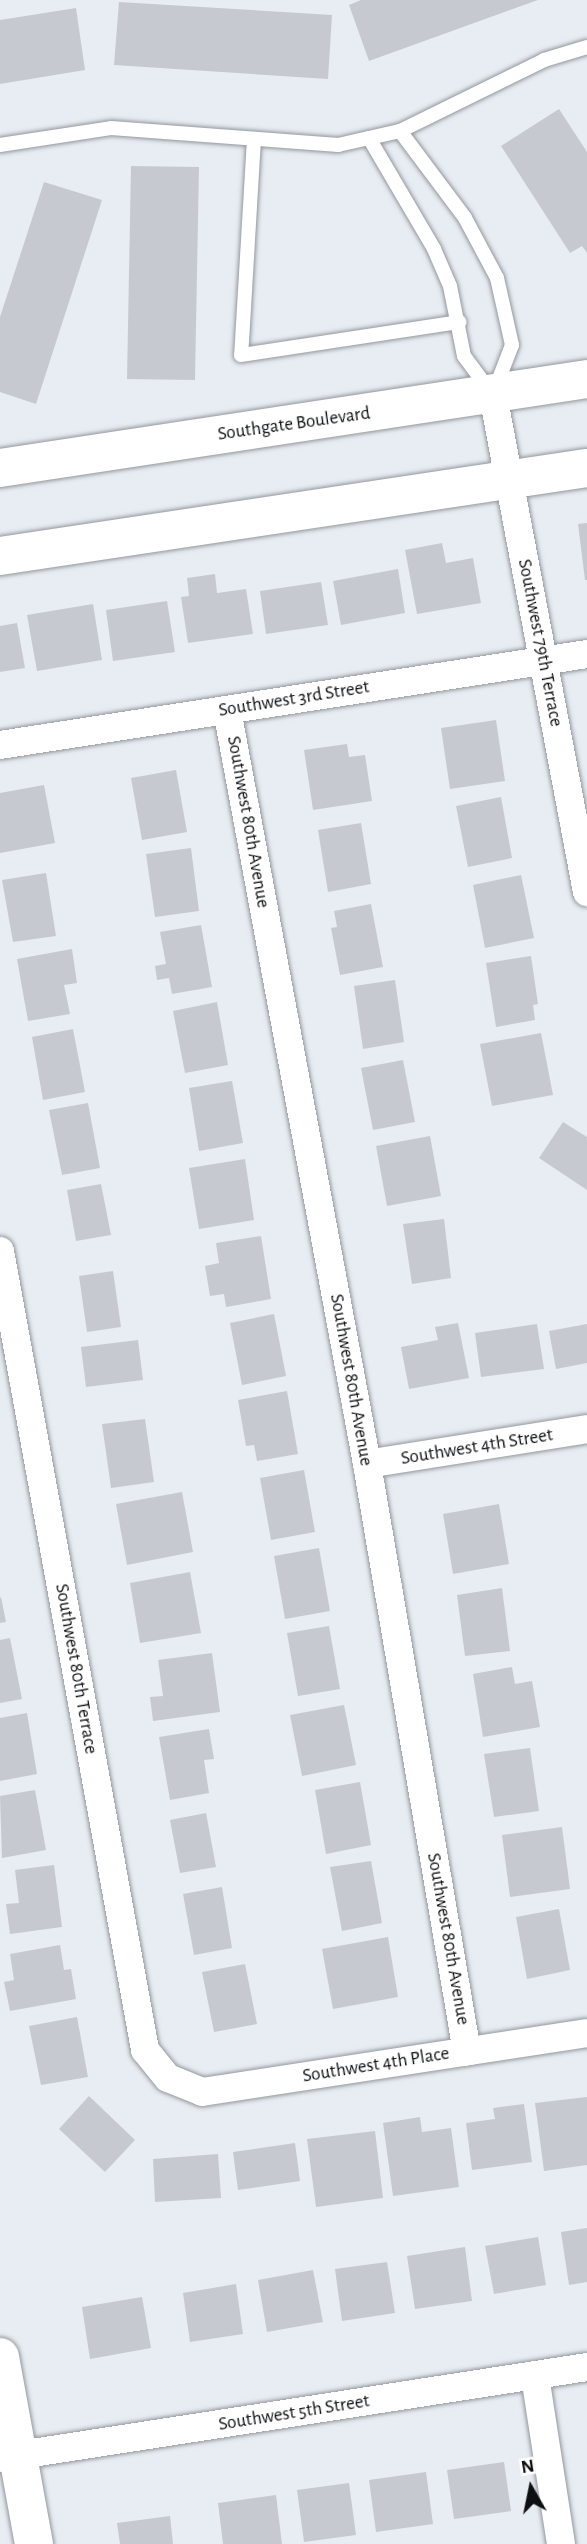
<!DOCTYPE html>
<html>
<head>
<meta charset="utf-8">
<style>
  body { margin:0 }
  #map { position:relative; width:587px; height:2544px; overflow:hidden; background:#e8edf3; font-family:"Alegreya Sans",sans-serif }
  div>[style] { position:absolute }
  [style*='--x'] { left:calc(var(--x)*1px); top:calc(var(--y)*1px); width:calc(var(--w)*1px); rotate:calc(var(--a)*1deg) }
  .building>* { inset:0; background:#c6cad0 }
  .roads { filter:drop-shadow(0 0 2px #93989d) drop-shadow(0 0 2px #93989d) }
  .lane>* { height:14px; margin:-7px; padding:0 7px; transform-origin:7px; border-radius:7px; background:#fff }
  .street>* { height:28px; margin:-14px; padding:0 14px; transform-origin:14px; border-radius:14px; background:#fff }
  .secondary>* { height:38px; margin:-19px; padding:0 19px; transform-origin:19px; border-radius:19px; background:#fff }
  span { translate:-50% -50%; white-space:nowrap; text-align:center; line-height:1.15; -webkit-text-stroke:6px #fff; paint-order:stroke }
  .street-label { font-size:19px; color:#0d0f11 }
  .north { position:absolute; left:496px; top:2453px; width:70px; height:70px; -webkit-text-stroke:5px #fff; paint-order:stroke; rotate:351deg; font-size:19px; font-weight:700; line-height:28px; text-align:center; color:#0d0f11 }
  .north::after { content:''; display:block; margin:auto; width:24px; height:32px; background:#0d0f11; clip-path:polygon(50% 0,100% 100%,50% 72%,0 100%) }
</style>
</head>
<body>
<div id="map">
  <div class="building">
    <i style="clip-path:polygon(361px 0,538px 0,369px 61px,349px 5px)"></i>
    <i style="clip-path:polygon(119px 2px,332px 15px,328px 79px,114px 65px)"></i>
    <i style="clip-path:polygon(76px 8px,85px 70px,0 84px,0 20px)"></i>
    <i style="clip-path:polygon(559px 109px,587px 152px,587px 253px,582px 246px,570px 253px,501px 146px)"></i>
    <i style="clip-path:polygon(131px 166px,199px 167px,195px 380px,127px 379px)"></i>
    <i style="clip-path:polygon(44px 182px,102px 200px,36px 404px,0 392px,0 317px)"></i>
    <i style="clip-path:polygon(587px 523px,587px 580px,585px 580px,578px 524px)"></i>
    <i style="clip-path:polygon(442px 543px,446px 563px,473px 558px,481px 603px,417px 614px,405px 550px)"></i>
    <i style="clip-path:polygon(398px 569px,405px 613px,341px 625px,333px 581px)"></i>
    <i style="clip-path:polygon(215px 574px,217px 593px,246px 589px,253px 634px,188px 643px,181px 597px,189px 596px,187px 578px)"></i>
    <i style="clip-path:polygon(321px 582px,328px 625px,266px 634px,260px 591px)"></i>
    <i style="clip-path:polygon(167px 601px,175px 652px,113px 661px,106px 610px)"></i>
    <i style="clip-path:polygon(93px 604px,102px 660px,37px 671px,27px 615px)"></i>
    <i style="clip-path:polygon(17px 623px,25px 668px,0 672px,0 626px)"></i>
    <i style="clip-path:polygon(496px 720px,505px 781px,450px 789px,441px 728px)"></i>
    <i style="clip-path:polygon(347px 744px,349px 757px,365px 755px,372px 801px,313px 810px,304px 750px)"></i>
    <i style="clip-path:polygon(176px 770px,187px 832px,142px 840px,131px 778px)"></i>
    <i style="clip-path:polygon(44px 785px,55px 843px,0 853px,0 793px)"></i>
    <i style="clip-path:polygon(501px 797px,512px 858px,468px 867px,456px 806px)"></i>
    <i style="clip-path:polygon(361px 823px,371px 884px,328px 892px,318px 830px)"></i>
    <i style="clip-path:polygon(191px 848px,199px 911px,155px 917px,146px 854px)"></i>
    <i style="clip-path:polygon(46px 873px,56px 936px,13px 942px,2px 880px)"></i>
    <i style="clip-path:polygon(521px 875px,534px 938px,485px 948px,473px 885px)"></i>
    <i style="clip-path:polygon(371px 904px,383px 967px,340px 975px,331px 928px,337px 927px,334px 911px)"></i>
    <i style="clip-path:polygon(201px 925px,212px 987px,172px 994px,169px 978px,157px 980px,155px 966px,166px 964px,160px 932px)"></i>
    <i style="clip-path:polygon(72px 949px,77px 983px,64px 985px,70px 1014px,28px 1021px,17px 959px)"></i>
    <i style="clip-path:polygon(531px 956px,538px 1004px,533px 1005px,535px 1020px,496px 1027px,486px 963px)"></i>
    <i style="clip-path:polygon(395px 980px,404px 1042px,363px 1049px,354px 986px)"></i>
    <i style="clip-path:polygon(217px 1002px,228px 1065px,185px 1073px,173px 1011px)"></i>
    <i style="clip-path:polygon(73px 1029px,85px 1092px,43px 1100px,32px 1037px)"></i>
    <i style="clip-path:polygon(541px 1033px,553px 1095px,492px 1106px,480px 1044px)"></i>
    <i style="clip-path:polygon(403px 1060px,415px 1122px,373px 1130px,361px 1068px)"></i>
    <i style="clip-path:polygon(232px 1081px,243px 1143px,199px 1151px,189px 1088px)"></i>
    <i style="clip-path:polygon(88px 1103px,100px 1168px,62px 1175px,49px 1110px)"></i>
    <i style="clip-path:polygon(563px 1122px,587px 1137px,587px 1190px,539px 1158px)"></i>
    <i style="clip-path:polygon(430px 1136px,441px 1196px,387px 1206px,376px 1146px)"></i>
    <i style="clip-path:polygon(245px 1159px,254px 1220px,199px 1229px,189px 1168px)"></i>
    <i style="clip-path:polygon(101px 1184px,111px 1235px,76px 1241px,67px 1190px)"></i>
    <i style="clip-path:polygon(444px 1219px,451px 1278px,412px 1284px,403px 1224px)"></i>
    <i style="clip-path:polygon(261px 1236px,271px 1299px,226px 1307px,224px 1294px,210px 1296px,205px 1266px,219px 1263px,216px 1243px)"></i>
    <i style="clip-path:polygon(113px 1271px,121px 1327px,87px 1332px,79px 1276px)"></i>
    <i style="clip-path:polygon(274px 1314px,286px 1376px,242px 1385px,230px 1323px)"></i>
    <i style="clip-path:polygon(458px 1323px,469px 1378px,409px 1389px,401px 1347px,438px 1340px,435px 1327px)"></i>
    <i style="clip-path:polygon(537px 1324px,544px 1369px,481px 1377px,475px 1333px)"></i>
    <i style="clip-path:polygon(587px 1324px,587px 1363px,556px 1369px,549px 1331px)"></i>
    <i style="clip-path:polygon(138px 1340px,143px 1380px,86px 1387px,81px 1347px)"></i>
    <i style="clip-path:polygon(287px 1391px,298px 1454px,257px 1461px,254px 1445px,246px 1446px,238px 1400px)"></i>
    <i style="clip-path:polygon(145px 1419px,154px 1482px,111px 1488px,102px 1424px)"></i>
    <i style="clip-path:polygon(304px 1470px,315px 1532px,271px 1540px,260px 1478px)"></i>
    <i style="clip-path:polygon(182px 1492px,193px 1552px,127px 1565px,116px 1504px)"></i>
    <i style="clip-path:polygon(499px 1504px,509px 1564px,453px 1574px,443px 1514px)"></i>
    <i style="clip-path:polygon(319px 1548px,330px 1611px,285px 1619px,274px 1556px)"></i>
    <i style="clip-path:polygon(190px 1572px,201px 1633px,140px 1643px,130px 1583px)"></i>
    <i style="clip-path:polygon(502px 1588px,510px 1651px,465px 1656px,457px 1595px)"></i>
    <i style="clip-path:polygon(1px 1597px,6px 1622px,0 1623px,0 1598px)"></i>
    <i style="clip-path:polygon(329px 1626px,340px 1689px,298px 1696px,287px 1633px)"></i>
    <i style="clip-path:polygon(10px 1638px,22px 1699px,0 1703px,0 1640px)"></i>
    <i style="clip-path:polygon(212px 1653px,220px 1712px,153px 1721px,150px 1697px,163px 1696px,158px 1660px)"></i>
    <i style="clip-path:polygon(512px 1667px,515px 1684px,532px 1681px,540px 1727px,483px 1737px,473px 1674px)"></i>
    <i style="clip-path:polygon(344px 1705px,356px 1765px,302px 1776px,290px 1715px)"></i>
    <i style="clip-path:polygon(27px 1713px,37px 1774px,0 1781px,0 1718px)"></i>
    <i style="clip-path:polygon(209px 1729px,214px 1759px,204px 1760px,209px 1793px,170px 1800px,159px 1737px)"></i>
    <i style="clip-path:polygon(530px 1748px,539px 1811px,494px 1817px,484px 1754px)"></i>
    <i style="clip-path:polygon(360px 1782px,371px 1845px,326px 1854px,315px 1790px)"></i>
    <i style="clip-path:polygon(35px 1790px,46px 1850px,2px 1858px,0 1796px)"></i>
    <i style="clip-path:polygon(206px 1813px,216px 1867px,180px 1873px,170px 1820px)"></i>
    <i style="clip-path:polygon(562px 1827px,570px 1889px,510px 1897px,502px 1835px)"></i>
    <i style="clip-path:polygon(371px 1861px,382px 1923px,342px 1931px,330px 1867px)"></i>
    <i style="clip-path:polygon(54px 1865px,62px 1927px,10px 1934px,6px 1904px,19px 1903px,15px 1870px)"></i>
    <i style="clip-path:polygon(222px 1887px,232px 1948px,194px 1955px,183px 1894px)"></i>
    <i style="clip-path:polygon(559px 1909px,570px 1970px,527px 1979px,516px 1917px)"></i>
    <i style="clip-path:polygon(388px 1937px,398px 1997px,333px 2009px,322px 1949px)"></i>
    <i style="clip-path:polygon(60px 1945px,64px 1970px,71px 1969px,76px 1999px,10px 2011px,4px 1982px,14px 1980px,10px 1954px)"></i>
    <i style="clip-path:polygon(245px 1964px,257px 2024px,214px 2032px,202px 1972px)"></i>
    <i style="clip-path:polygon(77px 2017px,88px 2077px,41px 2085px,29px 2026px)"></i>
    <i style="clip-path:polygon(89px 2096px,135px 2140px,105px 2172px,59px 2129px)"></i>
    <i style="clip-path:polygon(587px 2097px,587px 2165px,544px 2171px,535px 2103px)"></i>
    <i style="clip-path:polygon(524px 2104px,532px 2162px,472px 2170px,466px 2123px,495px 2119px,493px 2108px)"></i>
    <i style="clip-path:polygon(420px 2117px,422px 2132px,451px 2128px,459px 2187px,393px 2196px,383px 2123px)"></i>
    <i style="clip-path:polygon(375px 2131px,383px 2198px,316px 2207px,307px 2139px)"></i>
    <i style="clip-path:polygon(295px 2143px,300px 2181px,238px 2190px,233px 2152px)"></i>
    <i style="clip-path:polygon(218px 2154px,221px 2198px,155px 2202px,153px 2159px)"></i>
    <i style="clip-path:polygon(587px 2228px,587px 2282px,569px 2285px,561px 2232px)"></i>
    <i style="clip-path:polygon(538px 2237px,546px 2285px,494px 2294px,485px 2246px)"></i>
    <i style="clip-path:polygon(465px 2247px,472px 2301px,415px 2309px,407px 2256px)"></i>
    <i style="clip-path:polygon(387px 2262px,395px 2313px,342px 2321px,335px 2269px)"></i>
    <i style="clip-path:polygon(313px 2270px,323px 2322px,267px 2332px,258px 2280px)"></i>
    <i style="clip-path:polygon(236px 2284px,243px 2334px,190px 2342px,183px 2293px)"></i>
    <i style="clip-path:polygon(142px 2297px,151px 2348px,90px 2359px,82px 2307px)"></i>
    <i style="clip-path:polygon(504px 2462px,511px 2511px,454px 2519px,447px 2470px)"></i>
    <i style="clip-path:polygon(426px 2472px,433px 2524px,376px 2532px,369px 2480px)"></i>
    <i style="clip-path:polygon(349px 2483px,356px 2535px,304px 2542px,297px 2490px)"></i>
    <i style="clip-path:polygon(276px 2495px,282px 2544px,223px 2544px,218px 2503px)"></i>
    <i style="clip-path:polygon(170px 2516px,173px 2544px,120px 2544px,117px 2523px)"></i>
  </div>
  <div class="roads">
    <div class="lane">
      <i style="--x:400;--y:131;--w:109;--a:53.2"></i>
      <i style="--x:465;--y:218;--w:68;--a:61.9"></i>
      <i style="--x:497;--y:278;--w:69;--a:77.4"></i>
      <i style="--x:512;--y:345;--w:47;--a:111.1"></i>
      <i style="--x:369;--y:138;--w:129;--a:59.6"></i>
      <i style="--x:434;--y:249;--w:40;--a:66.6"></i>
      <i style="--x:450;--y:286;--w:71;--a:78.7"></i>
      <i style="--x:464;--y:356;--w:44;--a:53.4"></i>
      <i style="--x:254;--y:139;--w:216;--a:93.4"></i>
      <i style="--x:241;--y:355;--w:221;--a:-8.6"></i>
      <i style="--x:0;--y:145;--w:112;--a:-8.7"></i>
      <i style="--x:111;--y:128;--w:228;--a:4.3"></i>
      <i style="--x:338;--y:145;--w:64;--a:-12.7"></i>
      <i style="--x:400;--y:131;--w:161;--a:-26.2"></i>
      <i style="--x:544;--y:60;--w:45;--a:-16.8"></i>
    </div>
    <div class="street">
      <i style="--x:493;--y:395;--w:506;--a:79.29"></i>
      <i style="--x:227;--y:710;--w:767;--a:79.48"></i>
      <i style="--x:367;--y:1464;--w:596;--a:80.35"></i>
      <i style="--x:0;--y:745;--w:594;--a:-8.81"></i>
      <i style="--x:0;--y:1251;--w:812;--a:79.71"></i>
      <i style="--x:145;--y:2050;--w:36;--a:51"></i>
      <i style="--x:168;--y:2078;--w:37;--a:22"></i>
      <i style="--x:202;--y:2092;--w:389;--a:-8.7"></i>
      <i style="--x:367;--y:1464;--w:223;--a:-9"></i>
      <i style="--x:535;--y:2376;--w:170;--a:81.2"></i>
      <i style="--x:0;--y:2458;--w:594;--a:-8.81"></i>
    </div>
    <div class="secondary">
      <i style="--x:0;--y:468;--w:594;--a:-8.62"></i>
      <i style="--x:0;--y:556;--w:594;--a:-8.53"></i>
      <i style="--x:0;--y:2357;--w:190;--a:79.7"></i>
    </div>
  </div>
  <div class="street-label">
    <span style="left:294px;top:424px;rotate:-8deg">Southgate Boulevard</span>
    <span style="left:540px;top:643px;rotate:79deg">Southwest 79th Terrace</span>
    <span style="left:294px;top:699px;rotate:-9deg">Southwest 3rd Street</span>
    <span style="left:248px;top:822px;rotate:80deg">Southwest 80th Avenue</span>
    <span style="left:351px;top:1380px;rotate:80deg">Southwest 80th Avenue</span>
    <span style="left:477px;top:1447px;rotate:-9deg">Southwest 4th Street</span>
    <span style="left:76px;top:1669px;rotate:80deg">Southwest 80th Terrace</span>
    <span style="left:448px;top:1939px;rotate:80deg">Southwest 80th Avenue</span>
    <span style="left:376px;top:2065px;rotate:-9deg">Southwest 4th Place</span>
    <span style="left:294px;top:2413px;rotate:-9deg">Southwest 5th Street</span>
  </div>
  <div class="north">N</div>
</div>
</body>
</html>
